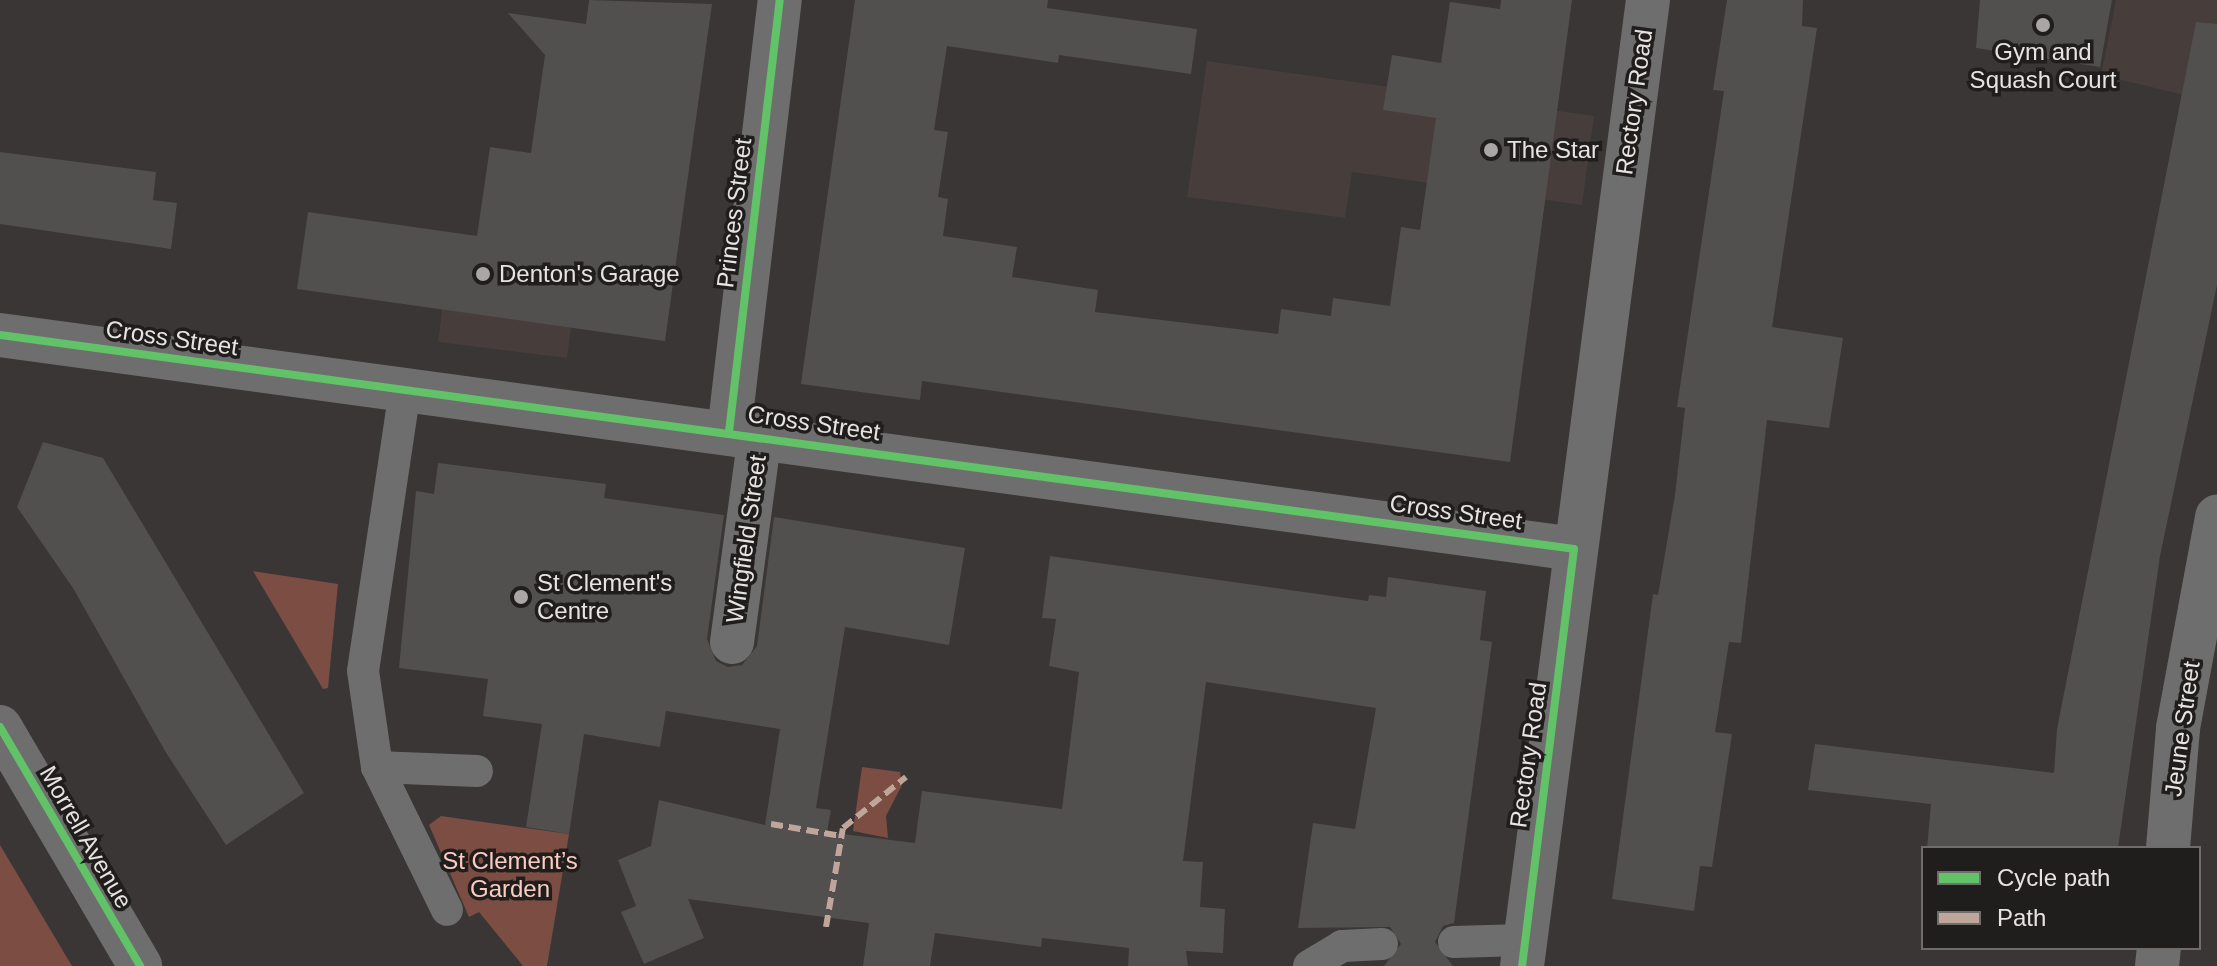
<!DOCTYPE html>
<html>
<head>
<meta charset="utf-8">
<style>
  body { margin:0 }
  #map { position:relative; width:2217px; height:966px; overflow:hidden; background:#393635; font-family:Helvetica,sans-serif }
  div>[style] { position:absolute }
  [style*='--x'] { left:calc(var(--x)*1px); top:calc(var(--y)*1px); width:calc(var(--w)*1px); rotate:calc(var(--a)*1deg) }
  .built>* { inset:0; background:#473d3b }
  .green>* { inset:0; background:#7c4d43 }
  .building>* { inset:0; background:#524f4f }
  .service>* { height:32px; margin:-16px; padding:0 16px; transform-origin:16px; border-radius:16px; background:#6f6e6e }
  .minor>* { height:44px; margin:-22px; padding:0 22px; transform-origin:22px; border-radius:22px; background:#6f6e6e }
  .tertiary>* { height:44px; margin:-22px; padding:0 22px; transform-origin:22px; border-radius:22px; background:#6f6e6e }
  .quiet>* { height:6px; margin-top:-3px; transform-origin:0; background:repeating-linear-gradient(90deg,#c0a59a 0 12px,transparent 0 18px) }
  .cycleway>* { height:8px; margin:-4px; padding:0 4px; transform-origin:4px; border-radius:4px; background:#61c268 }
  .dots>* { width:22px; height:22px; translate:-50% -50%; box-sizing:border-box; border:4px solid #201d1d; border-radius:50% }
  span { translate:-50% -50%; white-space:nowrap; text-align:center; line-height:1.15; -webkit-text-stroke:7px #201d1d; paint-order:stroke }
  .poi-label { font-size:24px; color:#e6e3e2 }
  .left { translate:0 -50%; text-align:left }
  .street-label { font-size:24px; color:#e6e3e2 }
  .park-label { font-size:24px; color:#fbcbc0 }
  .legend { position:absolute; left:1921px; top:846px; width:280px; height:104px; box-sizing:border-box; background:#201d1d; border:2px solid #6f6c6c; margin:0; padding:10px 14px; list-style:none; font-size:24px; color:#e6e3e2 }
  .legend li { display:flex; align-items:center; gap:16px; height:40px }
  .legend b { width:40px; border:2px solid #6f6c6c }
</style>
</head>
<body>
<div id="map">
  <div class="built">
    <i style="clip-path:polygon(2116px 0,2217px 0,2217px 103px,2101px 75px)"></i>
    <i style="clip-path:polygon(1207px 61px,1594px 116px,1582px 205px,1352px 172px,1345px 218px,1187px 197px)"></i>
    <i style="clip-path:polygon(448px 265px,577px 282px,567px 358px,438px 342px)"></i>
  </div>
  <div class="green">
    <i style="clip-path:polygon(253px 571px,338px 584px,328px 688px,323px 689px)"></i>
    <i style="clip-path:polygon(862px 767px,900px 772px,902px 785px,886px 816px,888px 838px,853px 831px)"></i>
    <i style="clip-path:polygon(441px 816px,569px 834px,547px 966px,523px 966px,479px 912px,469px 917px,429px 825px)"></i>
    <i style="clip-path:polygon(0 845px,72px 966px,0 966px)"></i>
  </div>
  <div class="building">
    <i style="clip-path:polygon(589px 0,712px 4px,665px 341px,297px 289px,308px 212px,477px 236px,490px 147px,531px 153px,545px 55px,508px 13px,586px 24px)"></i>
    <i style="clip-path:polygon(855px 0,1048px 0,1047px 8px,1197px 29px,1191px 74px,1059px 55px,1058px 63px,947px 46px,934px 130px,948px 132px,938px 197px,948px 199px,943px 236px,1017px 247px,1012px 277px,1098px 290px,1095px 312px,1278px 334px,1281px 309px,1331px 316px,1333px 298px,1390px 306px,1401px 227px,1420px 230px,1436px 118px,1383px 110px,1392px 55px,1441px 63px,1450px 2px,1500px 9px,1501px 0,1572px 0,1510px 462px,922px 381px,920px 400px,801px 384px)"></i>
    <i style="clip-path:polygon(1727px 0,1803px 0,1802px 26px,1817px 28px,1772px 327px,1843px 338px,1829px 428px,1767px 420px,1741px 643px,1729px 642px,1715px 732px,1732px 734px,1712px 867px,1700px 866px,1694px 911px,1612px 899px,1653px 594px,1658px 595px,1675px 495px,1685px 408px,1677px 407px,1724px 91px,1713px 90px)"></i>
    <i style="clip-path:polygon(1980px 0,2112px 0,2100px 67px,1976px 48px)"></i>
    <i style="clip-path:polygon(2196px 22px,2217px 24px,2217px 285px,2160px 556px,2118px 848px,1927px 848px,1931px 804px,1808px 790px,1815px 744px,2054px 773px,2057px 729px)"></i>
    <i style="clip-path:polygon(0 152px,156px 172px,153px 200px,177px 203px,171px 249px,0 224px)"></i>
    <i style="clip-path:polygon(43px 442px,103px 458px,304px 793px,226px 845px,165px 751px,73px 588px,17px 507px)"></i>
    <i style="clip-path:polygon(438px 463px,606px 484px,604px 498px,724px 515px,707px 639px,716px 661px,728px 667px,742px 665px,757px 646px,774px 517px,965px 548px,949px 645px,845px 627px,816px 808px,831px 810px,827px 832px,915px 843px,922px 791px,1062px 809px,1079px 672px,1049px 666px,1056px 619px,1042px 618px,1050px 556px,1368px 601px,1369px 595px,1386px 597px,1388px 577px,1486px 591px,1480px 640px,1492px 642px,1454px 923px,1443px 926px,1435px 942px,1453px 966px,1384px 966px,1401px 944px,1390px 927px,1298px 928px,1313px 823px,1355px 829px,1376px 708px,1206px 682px,1183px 861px,1203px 862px,1200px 907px,1225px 909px,1223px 953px,1186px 951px,1188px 966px,1128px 966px,1129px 948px,1042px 938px,1041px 947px,935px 933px,930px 966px,863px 966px,869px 923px,688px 899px,704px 938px,644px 964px,621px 912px,636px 906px,618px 860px,651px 846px,659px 800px,765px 825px,780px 729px,666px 711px,660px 747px,584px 734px,569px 834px,526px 827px,542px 724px,483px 716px,488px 679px,399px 668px,416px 491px,434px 494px)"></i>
  </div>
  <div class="service">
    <i style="--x:405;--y:390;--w:284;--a:98.5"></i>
    <i style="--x:363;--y:671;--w:97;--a:81.7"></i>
    <i style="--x:377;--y:767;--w:100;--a:2.3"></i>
    <i style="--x:377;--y:767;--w:159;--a:63.9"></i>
    <i style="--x:1454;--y:942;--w:69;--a:-1.7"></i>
    <i style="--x:1309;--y:966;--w:39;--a:-31"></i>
    <i style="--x:1342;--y:946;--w:40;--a:-2.9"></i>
  </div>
  <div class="minor">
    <i style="--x:0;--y:335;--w:1588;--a:7.74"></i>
    <i style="--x:729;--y:432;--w:435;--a:-83.3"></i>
    <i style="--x:732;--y:642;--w:209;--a:-82.3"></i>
    <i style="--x:2168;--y:848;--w:120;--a:-85.2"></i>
    <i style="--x:2178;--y:728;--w:215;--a:-79.5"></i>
    <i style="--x:1522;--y:966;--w:974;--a:-82.57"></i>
    <i style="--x:2157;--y:966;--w:18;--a:-84"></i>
  </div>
  <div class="tertiary">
    <i style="--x:0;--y:727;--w:277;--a:59.6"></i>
  </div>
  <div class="quiet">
    <i style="--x:771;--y:824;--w:71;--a:9.7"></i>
    <i style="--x:826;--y:927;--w:100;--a:-80.3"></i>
    <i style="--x:843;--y:828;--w:81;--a:-39"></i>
  </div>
  <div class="cycleway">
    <i style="--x:0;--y:335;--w:1588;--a:7.74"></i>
    <i style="--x:1574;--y:549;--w:420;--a:97.1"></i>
    <i style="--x:729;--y:432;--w:435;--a:-83.3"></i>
    <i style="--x:0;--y:727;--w:277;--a:59.6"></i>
  </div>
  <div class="dots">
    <i style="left:2043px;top:25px;background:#a9a6a5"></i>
    <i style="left:1491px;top:150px;background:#a9a6a5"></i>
    <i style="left:483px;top:274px;background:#a9a6a5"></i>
    <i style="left:521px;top:597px;background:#a9a6a5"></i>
  </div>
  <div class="poi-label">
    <span style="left:2043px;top:66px">Gym and<br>Squash Court</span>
    <span class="left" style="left:1507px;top:150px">The Star</span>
    <span class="left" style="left:499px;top:274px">Denton's Garage</span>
    <span class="left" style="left:537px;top:597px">St Clement's<br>Centre</span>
  </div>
  <div class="street-label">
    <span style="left:1634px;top:102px;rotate:-82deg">Rectory Road</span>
    <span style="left:734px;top:213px;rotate:-83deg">Princes Street</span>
    <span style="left:172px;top:338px;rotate:8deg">Cross Street</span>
    <span style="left:814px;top:423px;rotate:8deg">Cross Street</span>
    <span style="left:1456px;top:512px;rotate:8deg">Cross Street</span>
    <span style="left:746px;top:539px;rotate:-82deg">Wingfield Street</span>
    <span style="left:2182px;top:729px;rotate:-82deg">Jeune Street</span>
    <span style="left:1528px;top:755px;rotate:-82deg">Rectory Road</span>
    <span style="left:86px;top:837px;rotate:60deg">Morrell Avenue</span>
  </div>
  <div class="park-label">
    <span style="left:510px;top:875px">St Clement’s<br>Garden</span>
  </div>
  <ul class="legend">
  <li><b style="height:10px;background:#61c268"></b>Cycle path</li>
  <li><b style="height:10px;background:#c0a59a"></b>Path</li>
  </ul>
</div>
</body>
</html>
